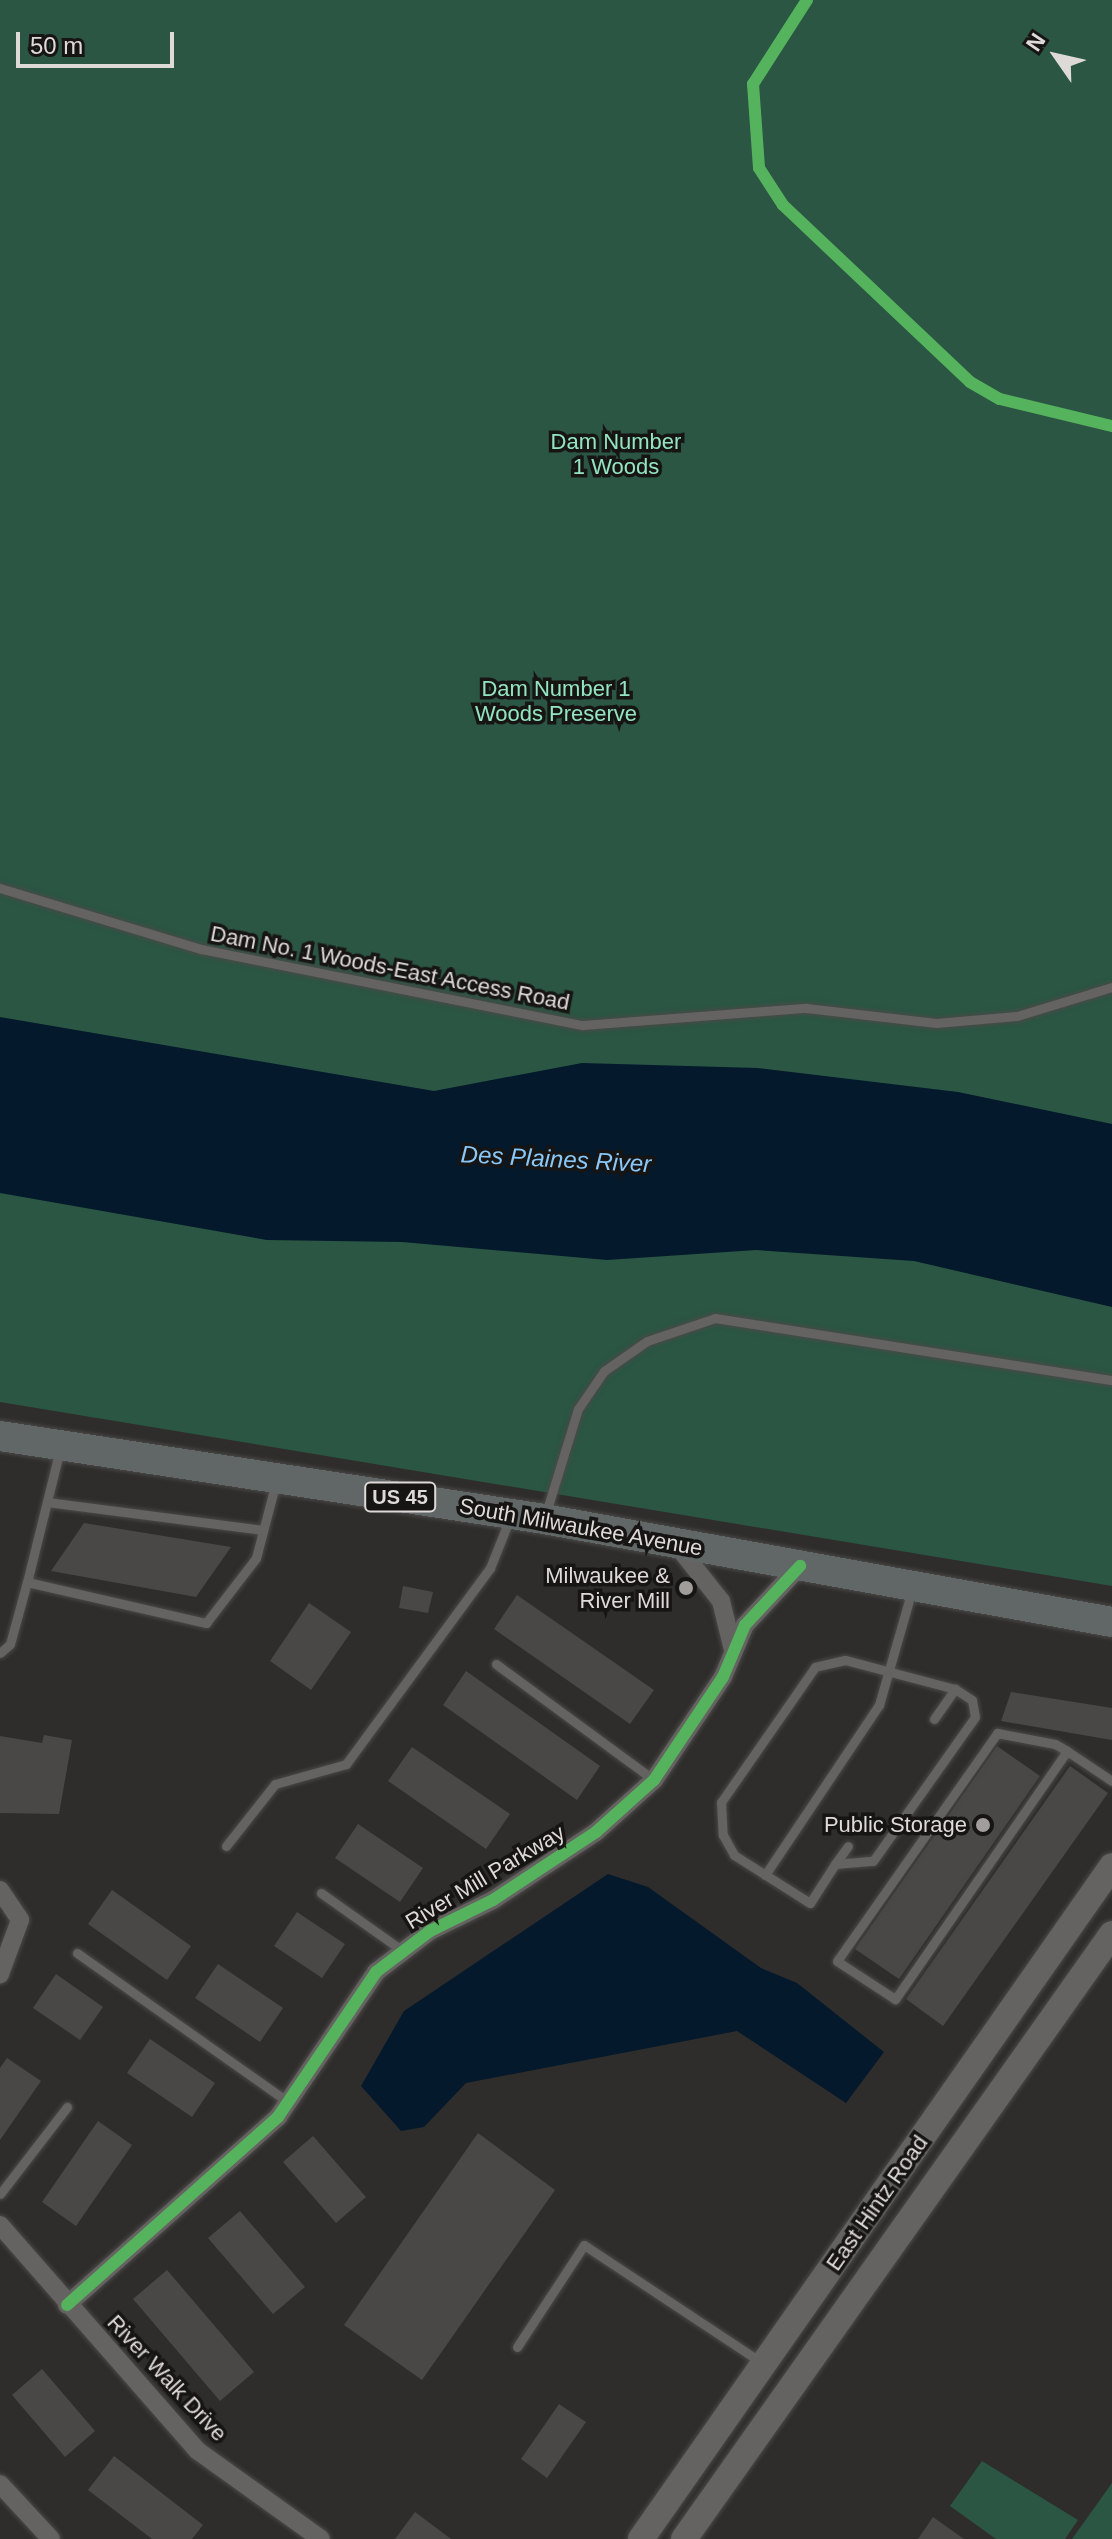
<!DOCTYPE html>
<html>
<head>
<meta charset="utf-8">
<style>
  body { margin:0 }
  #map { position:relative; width:1112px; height:2539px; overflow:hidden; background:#2f2d2b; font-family:Arial,sans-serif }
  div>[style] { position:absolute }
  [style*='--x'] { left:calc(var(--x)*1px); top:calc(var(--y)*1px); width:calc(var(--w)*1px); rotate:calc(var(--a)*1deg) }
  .green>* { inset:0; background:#2a5643 }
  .water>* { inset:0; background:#04192b }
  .building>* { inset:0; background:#4a4847 }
  .roads { filter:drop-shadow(0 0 2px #4a4947) drop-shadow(0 0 2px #4a4947) }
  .service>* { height:9px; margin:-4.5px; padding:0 4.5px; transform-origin:4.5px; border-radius:4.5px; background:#646361 }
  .minor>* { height:18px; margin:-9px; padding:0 9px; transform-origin:9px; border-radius:9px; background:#646361 }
  .secondary>* { height:26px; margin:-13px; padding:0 13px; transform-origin:13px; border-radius:13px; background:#646361 }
  .primary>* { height:30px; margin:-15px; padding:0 15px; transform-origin:15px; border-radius:15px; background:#616767 }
  .cycleway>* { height:12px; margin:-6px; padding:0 6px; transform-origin:6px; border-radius:6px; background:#56b35d }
  .dots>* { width:22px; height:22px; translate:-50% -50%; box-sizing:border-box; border:4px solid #171514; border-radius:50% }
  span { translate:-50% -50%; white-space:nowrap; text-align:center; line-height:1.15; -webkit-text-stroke:7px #171514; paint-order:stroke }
  .shield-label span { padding:2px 6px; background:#171514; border:2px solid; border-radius:6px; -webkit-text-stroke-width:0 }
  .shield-label { font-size:20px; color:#dddad8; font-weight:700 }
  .park-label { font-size:22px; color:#92e5c0 }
  .street-label { font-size:22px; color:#dddad8 }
  .poi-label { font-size:22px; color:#dddad8 }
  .right { translate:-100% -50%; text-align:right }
  .water-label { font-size:24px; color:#89c8fa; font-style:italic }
  .north { position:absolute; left:1016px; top:16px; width:80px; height:80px; -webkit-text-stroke:6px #171514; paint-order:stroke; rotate:304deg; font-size:22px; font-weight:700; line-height:32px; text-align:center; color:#dddad8 }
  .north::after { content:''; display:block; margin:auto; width:28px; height:36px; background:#dddad8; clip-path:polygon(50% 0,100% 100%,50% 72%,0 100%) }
  .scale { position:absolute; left:16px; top:32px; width:158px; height:36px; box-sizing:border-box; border:4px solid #dddad8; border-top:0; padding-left:10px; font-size:24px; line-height:28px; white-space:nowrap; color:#dddad8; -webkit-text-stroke:6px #171514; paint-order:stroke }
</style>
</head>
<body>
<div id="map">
  <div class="green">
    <i style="clip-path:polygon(0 0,1112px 0,1112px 1586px,0 1402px)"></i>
    <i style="clip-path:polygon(982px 2461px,1078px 2520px,1065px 2539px,996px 2539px,950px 2506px)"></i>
    <i style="clip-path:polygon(1112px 2483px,1112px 2539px,1072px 2539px)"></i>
  </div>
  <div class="water">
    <i style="clip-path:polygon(0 1017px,434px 1091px,582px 1063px,757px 1068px,958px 1092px,1112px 1124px,1112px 1307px,914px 1261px,756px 1250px,607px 1260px,402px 1242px,267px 1240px,0 1193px)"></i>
    <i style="clip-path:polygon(608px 1874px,648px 1887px,761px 1968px,797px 1983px,884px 2052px,846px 2103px,737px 2031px,466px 2083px,424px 2127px,401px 2131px,361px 2086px,404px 2011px)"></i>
  </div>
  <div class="building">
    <i style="clip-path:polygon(84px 1523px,231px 1547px,196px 1597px,51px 1571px)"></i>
    <i style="clip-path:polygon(403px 1586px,433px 1592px,428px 1613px,399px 1608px)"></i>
    <i style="clip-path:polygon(517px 1595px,654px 1690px,630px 1724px,494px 1629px)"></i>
    <i style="clip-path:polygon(309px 1603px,351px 1632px,311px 1690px,270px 1661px)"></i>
    <i style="clip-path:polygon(466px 1671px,600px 1766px,577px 1800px,443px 1705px)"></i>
    <i style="clip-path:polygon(1011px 1692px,1112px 1708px,1112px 1740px,1001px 1721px)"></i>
    <i style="clip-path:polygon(44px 1735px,72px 1740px,59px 1814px,0 1813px,0 1736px,42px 1743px)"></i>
    <i style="clip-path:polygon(997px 1746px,1040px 1776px,899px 1979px,855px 1949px)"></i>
    <i style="clip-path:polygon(412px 1747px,510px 1814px,486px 1849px,388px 1781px)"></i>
    <i style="clip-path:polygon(1070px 1766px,1108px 1793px,943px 2026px,906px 1999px)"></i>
    <i style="clip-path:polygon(358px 1824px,423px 1868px,400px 1902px,335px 1858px)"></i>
    <i style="clip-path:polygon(112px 1890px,191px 1946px,167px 1980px,88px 1924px)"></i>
    <i style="clip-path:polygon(297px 1912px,345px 1944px,322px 1978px,274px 1946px)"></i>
    <i style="clip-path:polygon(218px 1964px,283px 2008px,260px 2042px,195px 1998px)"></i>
    <i style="clip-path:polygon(56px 1974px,103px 2007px,80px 2040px,33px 2008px)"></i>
    <i style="clip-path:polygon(150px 2039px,215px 2083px,192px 2117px,127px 2073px)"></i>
    <i style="clip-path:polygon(7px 2058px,41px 2081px,0 2140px,0 2068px)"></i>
    <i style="clip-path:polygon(98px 2121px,132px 2145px,76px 2226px,42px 2202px)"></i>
    <i style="clip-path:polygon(478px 2133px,555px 2190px,422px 2380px,344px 2325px)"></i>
    <i style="clip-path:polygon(313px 2136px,366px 2197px,336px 2223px,283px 2162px)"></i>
    <i style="clip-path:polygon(240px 2211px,305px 2287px,273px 2314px,208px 2238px)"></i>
    <i style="clip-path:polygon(167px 2270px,254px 2372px,220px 2401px,133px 2299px)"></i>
    <i style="clip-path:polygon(42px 2369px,95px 2431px,65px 2457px,12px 2395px)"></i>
    <i style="clip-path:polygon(559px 2404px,586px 2422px,547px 2478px,521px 2459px)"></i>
    <i style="clip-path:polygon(114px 2456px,203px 2525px,192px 2539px,152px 2539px,88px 2490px)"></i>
    <i style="clip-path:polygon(415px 2512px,451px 2539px,395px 2539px)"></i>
    <i style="clip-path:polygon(933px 2517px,964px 2539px,918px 2539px)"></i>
  </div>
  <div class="roads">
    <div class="service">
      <i style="--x:0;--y:888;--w:210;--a:16.9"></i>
      <i style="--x:201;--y:949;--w:389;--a:11.3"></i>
      <i style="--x:583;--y:1025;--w:224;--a:-4.4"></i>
      <i style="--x:806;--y:1008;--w:131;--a:6.6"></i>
      <i style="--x:936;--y:1023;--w:81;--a:-4.9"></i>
      <i style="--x:1017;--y:1016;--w:99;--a:-17"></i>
      <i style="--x:60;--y:1449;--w:137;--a:103.9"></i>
      <i style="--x:27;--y:1582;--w:184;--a:12.9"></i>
      <i style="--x:206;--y:1623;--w:82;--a:-52.4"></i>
      <i style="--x:256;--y:1558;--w:79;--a:-75.3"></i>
      <i style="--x:47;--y:1502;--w:218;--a:7.4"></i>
      <i style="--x:545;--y:1516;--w:112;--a:-72.9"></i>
      <i style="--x:578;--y:1409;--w:46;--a:-55.6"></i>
      <i style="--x:604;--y:1371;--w:52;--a:-34.9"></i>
      <i style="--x:647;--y:1341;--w:72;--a:-18.7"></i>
      <i style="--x:715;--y:1318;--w:402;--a:8.9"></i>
      <i style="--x:0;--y:1653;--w:13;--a:-42"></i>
      <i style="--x:10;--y:1644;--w:64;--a:-74.7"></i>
      <i style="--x:496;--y:1664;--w:196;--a:36.3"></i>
      <i style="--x:934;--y:1719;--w:37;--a:-55"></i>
      <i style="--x:1067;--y:1751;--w:302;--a:124.7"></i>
      <i style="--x:895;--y:1999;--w:69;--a:-146.8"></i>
      <i style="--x:837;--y:1961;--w:279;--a:-54.9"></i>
      <i style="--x:997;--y:1733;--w:59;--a:10.7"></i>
      <i style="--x:1055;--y:1744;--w:14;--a:30"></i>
      <i style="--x:1067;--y:1751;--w:54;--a:33.7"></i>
      <i style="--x:226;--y:1846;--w:79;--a:-51.7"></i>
      <i style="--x:275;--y:1784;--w:74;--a:-15.7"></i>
      <i style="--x:346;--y:1764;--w:243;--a:-53.7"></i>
      <i style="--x:490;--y:1568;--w:54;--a:-68.2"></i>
      <i style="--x:835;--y:1864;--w:38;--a:-5"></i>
      <i style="--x:873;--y:1861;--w:176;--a:-54.7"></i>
      <i style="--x:975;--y:1717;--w:17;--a:-100"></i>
      <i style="--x:972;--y:1700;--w:20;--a:-147"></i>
      <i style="--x:955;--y:1689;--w:114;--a:-165.2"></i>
      <i style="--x:845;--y:1660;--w:31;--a:167"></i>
      <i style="--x:815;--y:1667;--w:165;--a:124.8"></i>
      <i style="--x:721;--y:1802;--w:33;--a:87"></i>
      <i style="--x:723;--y:1835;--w:23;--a:61"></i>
      <i style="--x:734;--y:1855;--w:90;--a:32.3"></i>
      <i style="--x:810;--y:1903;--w:46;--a:-57.3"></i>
      <i style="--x:835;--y:1864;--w:22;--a:-54"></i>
      <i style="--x:765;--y:1875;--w:205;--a:-56.2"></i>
      <i style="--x:879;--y:1705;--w:120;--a:-74"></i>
      <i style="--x:321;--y:1893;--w:100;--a:35.3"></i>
      <i style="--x:77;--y:1953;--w:258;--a:35.2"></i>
      <i style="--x:0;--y:2194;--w:110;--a:-52.4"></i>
      <i style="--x:517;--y:2347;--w:122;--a:-56.7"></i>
      <i style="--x:584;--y:2245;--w:212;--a:33.5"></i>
    </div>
    <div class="minor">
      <i style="--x:675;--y:1543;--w:74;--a:51.6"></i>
      <i style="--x:721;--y:1601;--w:50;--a:76.2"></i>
      <i style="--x:0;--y:1890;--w:36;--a:56"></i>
      <i style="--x:20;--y:1920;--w:58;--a:110.3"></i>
      <i style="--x:0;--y:2225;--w:300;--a:48.8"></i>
      <i style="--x:198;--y:2451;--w:151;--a:35.6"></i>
      <i style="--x:67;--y:2305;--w:283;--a:-41.7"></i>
      <i style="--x:278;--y:2117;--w:175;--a:-55.9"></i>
      <i style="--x:376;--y:1972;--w:68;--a:-37.2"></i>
      <i style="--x:430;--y:1931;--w:70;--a:-26.2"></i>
      <i style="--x:493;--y:1900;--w:123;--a:-33.4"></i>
      <i style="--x:596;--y:1832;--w:78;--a:-41.9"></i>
      <i style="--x:654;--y:1780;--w:124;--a:-56.2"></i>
      <i style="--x:723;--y:1677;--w:56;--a:-67.1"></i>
      <i style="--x:745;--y:1625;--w:81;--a:-47"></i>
      <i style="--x:0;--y:2484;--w:75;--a:47.2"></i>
    </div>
    <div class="secondary">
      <i style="--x:641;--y:2539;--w:821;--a:-55.01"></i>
      <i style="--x:684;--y:2539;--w:741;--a:-54.72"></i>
    </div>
    <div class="primary">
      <i style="--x:0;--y:1436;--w:550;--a:8.67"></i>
      <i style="--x:544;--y:1519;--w:577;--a:10.28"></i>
    </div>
  </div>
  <div class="cycleway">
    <i style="--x:807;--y:0;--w:100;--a:122.7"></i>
    <i style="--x:753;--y:84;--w:84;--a:85.9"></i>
    <i style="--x:759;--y:168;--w:44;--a:57"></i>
    <i style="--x:783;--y:205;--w:257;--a:43.4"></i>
    <i style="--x:970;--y:382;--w:34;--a:30"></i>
    <i style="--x:1000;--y:399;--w:115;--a:13.6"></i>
    <i style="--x:67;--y:2305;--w:283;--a:-41.7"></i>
    <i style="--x:278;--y:2117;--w:175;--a:-55.9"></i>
    <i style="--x:376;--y:1972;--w:68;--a:-37.2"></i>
    <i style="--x:430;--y:1931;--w:70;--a:-26.2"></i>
    <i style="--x:493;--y:1900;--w:123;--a:-33.4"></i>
    <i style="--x:596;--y:1832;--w:78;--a:-41.9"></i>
    <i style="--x:654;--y:1780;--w:124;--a:-56.2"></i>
    <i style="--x:723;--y:1677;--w:56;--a:-67.1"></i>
    <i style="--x:745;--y:1625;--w:81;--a:-47"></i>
  </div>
  <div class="dots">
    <i style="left:686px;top:1588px;background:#a09d9b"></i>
    <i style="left:983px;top:1825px;background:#a09d9b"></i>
  </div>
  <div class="shield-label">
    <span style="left:400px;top:1497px">US 45</span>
  </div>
  <div class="park-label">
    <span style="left:616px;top:454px">Dam Number<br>1 Woods</span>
    <span style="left:556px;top:701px">Dam Number 1<br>Woods Preserve</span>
  </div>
  <div class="street-label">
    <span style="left:390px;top:968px;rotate:11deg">Dam No. 1 Woods-East Access Road</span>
    <span style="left:581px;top:1527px;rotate:10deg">South Milwaukee Avenue</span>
    <span style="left:485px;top:1877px;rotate:-31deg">River Mill Parkway</span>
    <span style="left:877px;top:2203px;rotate:-55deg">East Hintz Road</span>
    <span style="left:167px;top:2378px;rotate:47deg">River Walk Drive</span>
  </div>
  <div class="poi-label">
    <span class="right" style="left:670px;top:1588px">Milwaukee &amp;<br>River Mill</span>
    <span class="right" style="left:967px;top:1825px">Public Storage</span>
  </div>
  <div class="water-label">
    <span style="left:556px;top:1159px;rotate:3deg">Des Plaines River</span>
  </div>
  <div class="north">N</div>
  <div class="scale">50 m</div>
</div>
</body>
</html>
